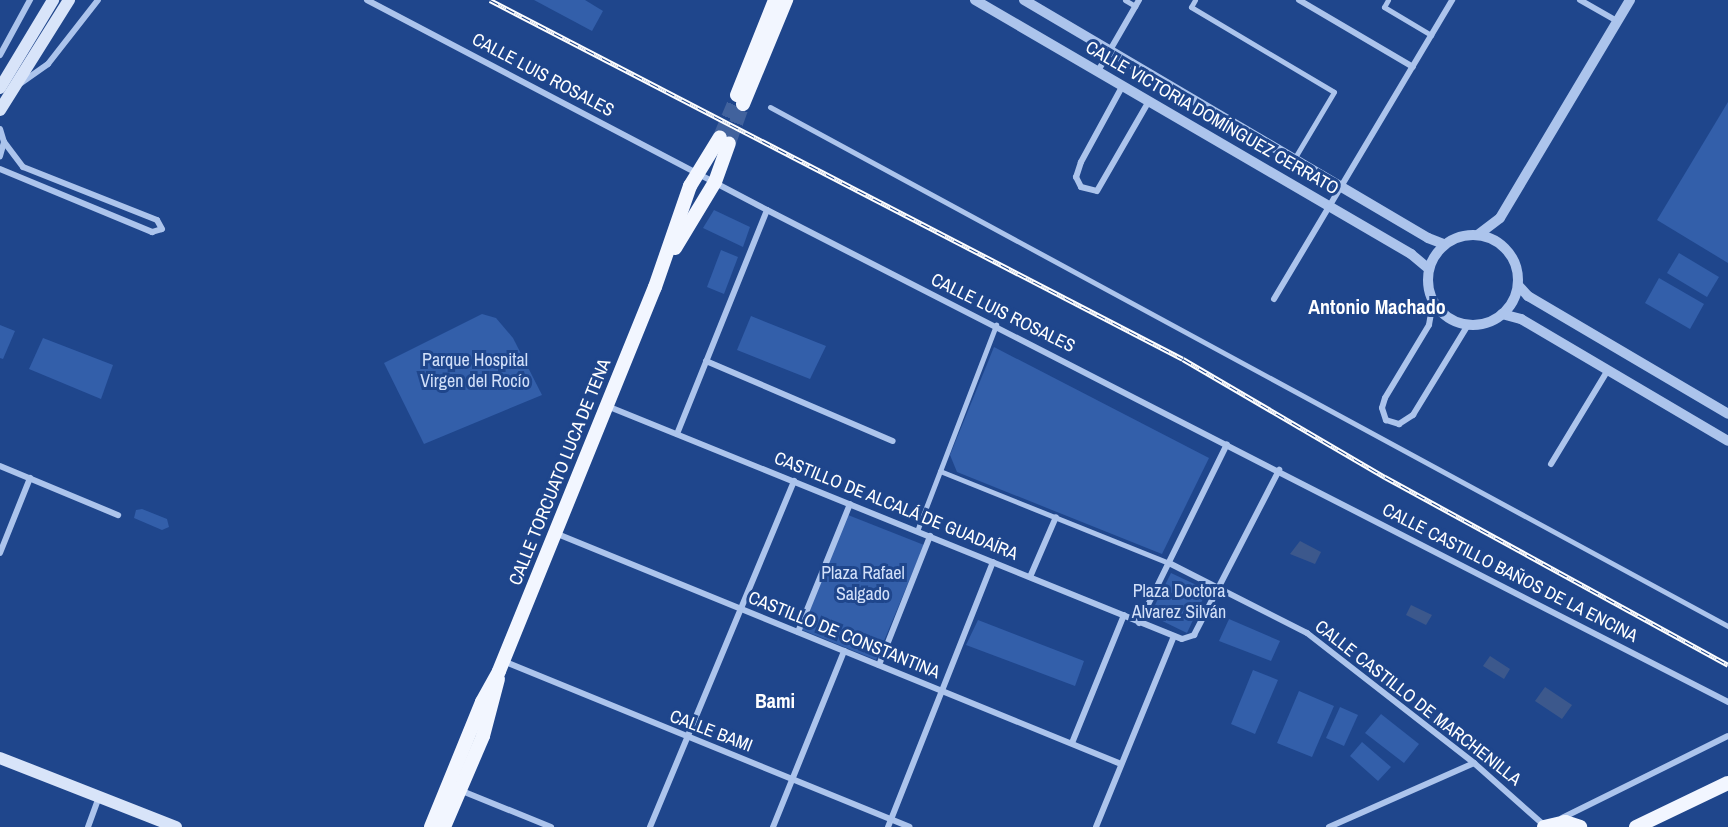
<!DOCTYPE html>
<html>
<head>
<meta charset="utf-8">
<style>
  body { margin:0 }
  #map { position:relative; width:1728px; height:827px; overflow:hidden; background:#1f468c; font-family:"Archivo Narrow",sans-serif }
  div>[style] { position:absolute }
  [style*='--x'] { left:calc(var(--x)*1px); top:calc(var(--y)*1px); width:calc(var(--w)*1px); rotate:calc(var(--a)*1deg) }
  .green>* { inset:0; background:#335faa }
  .water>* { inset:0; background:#3c588c }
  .primary-tunnel>* { height:14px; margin-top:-7px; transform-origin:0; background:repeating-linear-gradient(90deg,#41629d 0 14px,transparent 0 21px) }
  .pedestrian>* { height:5px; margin:-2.5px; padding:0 2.5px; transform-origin:2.5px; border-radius:2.5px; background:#acc4ec }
  .minor>* { height:6px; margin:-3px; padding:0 3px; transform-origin:3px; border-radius:3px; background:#acc4ec }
  .tertiary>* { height:10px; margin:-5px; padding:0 5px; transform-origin:5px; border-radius:5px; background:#acc4ec }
  .tertiary>.ring { margin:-5px; padding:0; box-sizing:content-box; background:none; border:10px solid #acc4ec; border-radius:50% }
  .secondary>* { height:12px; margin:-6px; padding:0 6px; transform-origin:6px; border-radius:6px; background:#d8e4f9 }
  .primary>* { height:14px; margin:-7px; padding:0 7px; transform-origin:7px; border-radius:7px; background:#f2f6ff }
  .rail>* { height:5px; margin-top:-2.5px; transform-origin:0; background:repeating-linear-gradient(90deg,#1f468c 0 9px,#fff 0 18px); box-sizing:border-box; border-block:2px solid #fff }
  span { translate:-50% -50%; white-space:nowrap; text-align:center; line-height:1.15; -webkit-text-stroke:6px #1f468c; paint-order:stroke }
  .street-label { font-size:18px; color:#fff }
  .park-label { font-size:18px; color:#d2e0f9 }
  .neighbourhood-label { font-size:20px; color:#fff; font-weight:700 }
</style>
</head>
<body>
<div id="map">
  <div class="green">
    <i style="clip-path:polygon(534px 0,585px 0,603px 11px,592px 31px)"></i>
    <i style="clip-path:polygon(1728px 102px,1728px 263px,1657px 220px)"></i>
    <i style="clip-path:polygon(714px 210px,750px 227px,743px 247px,703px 228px)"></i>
    <i style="clip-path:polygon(721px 250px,738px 257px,724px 294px,707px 287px)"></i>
    <i style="clip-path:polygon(1679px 253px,1719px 277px,1707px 297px,1667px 273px)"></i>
    <i style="clip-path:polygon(1659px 278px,1704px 304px,1690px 329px,1645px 303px)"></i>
    <i style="clip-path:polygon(482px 314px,496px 318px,513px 338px,542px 395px,424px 444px,384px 363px)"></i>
    <i style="clip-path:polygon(751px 316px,826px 346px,810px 379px,737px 350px)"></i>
    <i style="clip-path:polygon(0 325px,15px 331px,3px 359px,0 358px)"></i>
    <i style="clip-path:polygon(43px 338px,113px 365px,101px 399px,29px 369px)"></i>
    <i style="clip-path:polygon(994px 347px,1209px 458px,1162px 554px,957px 472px,950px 455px)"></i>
    <i style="clip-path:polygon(142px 509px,167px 519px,169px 527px,162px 530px,134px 518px,136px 510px)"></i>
    <i style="clip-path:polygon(848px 515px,924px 545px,876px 660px,800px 629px)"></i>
    <i style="clip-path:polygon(1171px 573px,1207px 590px,1187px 633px,1150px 615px)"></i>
    <i style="clip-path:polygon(1229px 619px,1280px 641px,1271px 661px,1219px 641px)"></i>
    <i style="clip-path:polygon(978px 620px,1084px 661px,1075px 686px,966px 645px)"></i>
    <i style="clip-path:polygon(1253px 670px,1278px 680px,1255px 734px,1231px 724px)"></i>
    <i style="clip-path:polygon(1299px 691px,1334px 706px,1312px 757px,1277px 743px)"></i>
    <i style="clip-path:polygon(1340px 707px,1358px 715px,1344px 746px,1326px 738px)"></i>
    <i style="clip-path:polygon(1381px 714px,1419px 744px,1404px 763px,1365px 733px)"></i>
    <i style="clip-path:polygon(1362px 742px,1391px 767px,1378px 781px,1350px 756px)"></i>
  </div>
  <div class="water">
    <i style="clip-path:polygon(1300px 541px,1321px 552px,1315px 564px,1290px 554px)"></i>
    <i style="clip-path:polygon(1411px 605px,1432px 615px,1426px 625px,1406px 615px)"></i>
    <i style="clip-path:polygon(1490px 656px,1510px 669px,1504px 679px,1483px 666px)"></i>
    <i style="clip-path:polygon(1545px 687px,1572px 705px,1562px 719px,1535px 701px)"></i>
  </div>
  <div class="primary-tunnel">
    <i style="--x:720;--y:137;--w:41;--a:-67.2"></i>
    <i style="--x:729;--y:143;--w:41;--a:-70.3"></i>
  </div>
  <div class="pedestrian">
    <i style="--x:1125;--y:0;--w:12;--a:31"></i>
    <i style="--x:1195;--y:0;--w:8;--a:120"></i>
    <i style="--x:1191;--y:7;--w:166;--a:30.7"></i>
    <i style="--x:1334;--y:92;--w:78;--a:120.8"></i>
    <i style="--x:1388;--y:0;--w:8;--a:120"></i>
    <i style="--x:1384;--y:7;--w:55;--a:30.8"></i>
    <i style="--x:770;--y:107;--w:1090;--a:28.45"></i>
    <i style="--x:940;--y:471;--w:247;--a:21.9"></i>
    <i style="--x:917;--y:531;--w:221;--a:-69"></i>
  </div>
  <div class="minor">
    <i style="--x:367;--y:0;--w:452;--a:27.7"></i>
    <i style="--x:767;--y:210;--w:1080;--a:27.11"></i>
    <i style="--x:1299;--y:0;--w:132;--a:30.4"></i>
    <i style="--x:1580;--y:0;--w:43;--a:29.6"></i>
    <i style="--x:0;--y:55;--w:63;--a:-61.4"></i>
    <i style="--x:1098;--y:71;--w:82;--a:-60"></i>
    <i style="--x:21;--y:83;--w:33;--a:-35"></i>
    <i style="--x:48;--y:64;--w:81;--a:-52"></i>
    <i style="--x:1123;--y:85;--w:88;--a:118.6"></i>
    <i style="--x:1081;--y:162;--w:16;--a:108"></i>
    <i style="--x:1076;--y:177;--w:11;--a:63"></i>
    <i style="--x:1081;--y:187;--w:16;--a:14"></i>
    <i style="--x:1097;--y:191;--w:104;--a:-60"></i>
    <i style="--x:0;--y:129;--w:14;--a:73"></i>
    <i style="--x:4;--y:142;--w:15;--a:106"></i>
    <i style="--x:0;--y:169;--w:165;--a:22.5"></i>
    <i style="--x:152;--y:232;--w:10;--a:-17"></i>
    <i style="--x:162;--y:229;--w:10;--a:-119"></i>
    <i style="--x:157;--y:220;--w:144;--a:-158.4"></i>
    <i style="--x:23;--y:167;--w:31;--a:-127"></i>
    <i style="--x:1274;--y:299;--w:348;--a:-59.2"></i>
    <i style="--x:1433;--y:302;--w:23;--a:100"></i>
    <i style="--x:1429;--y:325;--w:85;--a:121.1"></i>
    <i style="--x:1385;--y:398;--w:10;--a:107"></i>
    <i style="--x:1382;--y:408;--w:13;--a:72"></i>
    <i style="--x:1386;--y:420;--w:14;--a:17"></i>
    <i style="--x:1399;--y:424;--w:17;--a:-33"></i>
    <i style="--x:1413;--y:415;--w:105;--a:-58.6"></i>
    <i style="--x:706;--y:361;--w:203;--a:23.2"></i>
    <i style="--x:607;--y:406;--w:620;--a:22.06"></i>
    <i style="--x:1182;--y:639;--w:13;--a:-18"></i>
    <i style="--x:1194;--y:635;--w:186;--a:-62.7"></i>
    <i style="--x:677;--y:434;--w:241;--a:-68.1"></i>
    <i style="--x:1551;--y:464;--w:110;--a:-58.8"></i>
    <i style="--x:0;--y:466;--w:128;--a:22.6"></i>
    <i style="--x:555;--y:533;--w:611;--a:22.2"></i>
    <i style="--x:0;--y:553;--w:81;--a:-68.2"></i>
    <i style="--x:1169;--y:563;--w:155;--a:26.9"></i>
    <i style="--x:1307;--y:633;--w:212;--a:37.9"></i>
    <i style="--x:1474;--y:763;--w:95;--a:41.6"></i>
    <i style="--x:1030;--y:577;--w:65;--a:-66.6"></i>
    <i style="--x:1139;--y:623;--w:199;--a:-63.8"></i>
    <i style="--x:798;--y:632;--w:138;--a:-67.9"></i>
    <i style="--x:503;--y:661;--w:439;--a:22.2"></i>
    <i style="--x:879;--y:665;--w:139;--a:-68.4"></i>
    <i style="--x:1072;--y:743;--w:138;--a:-67.9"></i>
    <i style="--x:462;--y:791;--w:96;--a:22"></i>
    <i style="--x:1562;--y:818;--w:185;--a:-26.3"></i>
    <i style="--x:88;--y:827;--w:32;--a:-70"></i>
    <i style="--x:650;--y:827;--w:375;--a:-67.4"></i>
    <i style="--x:773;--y:827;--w:190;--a:-68"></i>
    <i style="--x:888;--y:827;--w:285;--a:-68.4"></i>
    <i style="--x:1096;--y:827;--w:206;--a:-67.8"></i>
    <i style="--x:1329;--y:827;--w:158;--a:-23.8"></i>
  </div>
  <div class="tertiary">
    <i style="--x:975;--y:0;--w:505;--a:30.22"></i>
    <i style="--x:1411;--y:254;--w:23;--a:40"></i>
    <i style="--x:1024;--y:0;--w:469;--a:30.5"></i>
    <i style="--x:1428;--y:238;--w:17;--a:21"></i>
    <i style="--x:1479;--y:234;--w:26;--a:-37"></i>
    <i style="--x:1500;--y:218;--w:254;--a:-59.2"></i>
    <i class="ring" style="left:1428px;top:235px;width:80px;height:80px"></i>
    <i style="--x:1518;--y:285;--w:15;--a:48"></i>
    <i style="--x:1528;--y:296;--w:232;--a:30.5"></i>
    <i style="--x:1502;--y:314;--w:20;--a:15"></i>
    <i style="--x:1521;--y:319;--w:240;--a:30.5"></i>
  </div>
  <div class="secondary">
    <i style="--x:0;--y:88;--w:103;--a:-58.9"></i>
    <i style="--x:0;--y:110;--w:130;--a:-57.9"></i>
    <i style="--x:0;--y:758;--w:189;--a:21.4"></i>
  </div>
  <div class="primary">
    <i style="--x:737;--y:95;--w:102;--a:-68.2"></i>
    <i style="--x:743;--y:104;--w:113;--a:-67.5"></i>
    <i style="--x:675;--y:248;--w:77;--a:-58.8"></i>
    <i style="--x:715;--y:182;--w:41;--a:-70.3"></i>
    <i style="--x:431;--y:827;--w:135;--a:-67.8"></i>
    <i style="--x:482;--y:702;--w:35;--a:-61"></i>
    <i style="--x:499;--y:671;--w:414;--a:-67.9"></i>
    <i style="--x:655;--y:287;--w:107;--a:-70.9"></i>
    <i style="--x:690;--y:186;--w:57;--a:-58.5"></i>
    <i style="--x:444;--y:827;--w:99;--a:-66.8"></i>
    <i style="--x:483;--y:736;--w:59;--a:-75.3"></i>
    <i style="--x:1544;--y:827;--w:22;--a:-13"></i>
    <i style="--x:1565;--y:822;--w:16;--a:18"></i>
    <i style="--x:1636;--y:827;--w:102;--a:-25.6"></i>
  </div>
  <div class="rail">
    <i style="--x:490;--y:0;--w:780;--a:27.39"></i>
    <i style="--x:1183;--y:359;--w:234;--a:30.3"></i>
    <i style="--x:1385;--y:477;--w:391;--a:28.7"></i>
  </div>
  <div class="street-label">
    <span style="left:543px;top:75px;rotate:28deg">CALLE LUIS ROSALES</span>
    <span style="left:1212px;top:118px;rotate:30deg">CALLE VICTORIA DOMÍNGUEZ CERRATO</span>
    <span style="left:1003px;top:313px;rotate:26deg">CALLE LUIS ROSALES</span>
    <span style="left:560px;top:472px;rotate:-68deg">CALLE TORCUATO LUCA DE TENA</span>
    <span style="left:896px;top:506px;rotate:22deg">CASTILLO DE ALCALÁ DE GUADAÍRA</span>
    <span style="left:1510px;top:573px;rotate:27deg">CALLE CASTILLO BAÑOS DE LA ENCINA</span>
    <span style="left:844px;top:635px;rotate:22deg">CASTILLO DE CONSTANTINA</span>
    <span style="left:1418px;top:703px;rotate:38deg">CALLE CASTILLO DE MARCHENILLA</span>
    <span style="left:711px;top:731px;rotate:21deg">CALLE BAMI</span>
  </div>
  <div class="park-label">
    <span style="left:475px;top:371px">Parque Hospital<br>Virgen del Rocío</span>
    <span style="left:863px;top:584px">Plaza Rafael<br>Salgado</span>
    <span style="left:1179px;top:602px">Plaza Doctora<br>Alvarez Silván</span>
  </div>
  <div class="neighbourhood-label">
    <span style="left:1377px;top:306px">Antonio Machado</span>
    <span style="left:775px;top:700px">Bami</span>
  </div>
</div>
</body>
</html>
